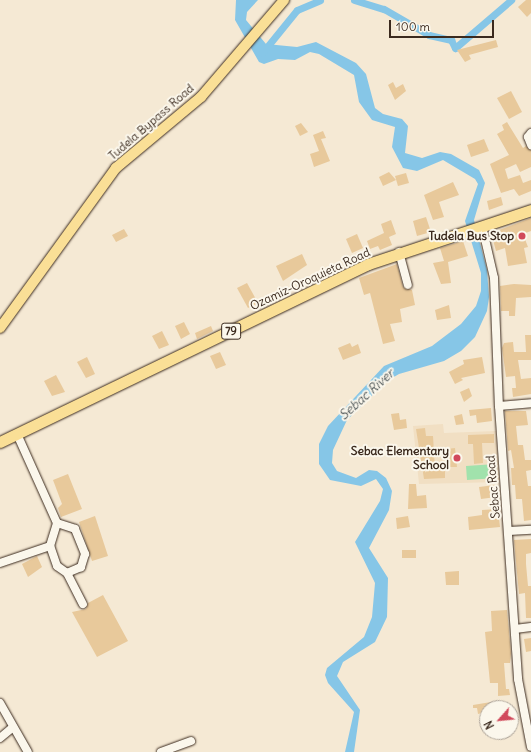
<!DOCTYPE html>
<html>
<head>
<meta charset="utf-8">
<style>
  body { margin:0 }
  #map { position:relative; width:531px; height:752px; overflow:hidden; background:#f5e9d4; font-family:Delius,sans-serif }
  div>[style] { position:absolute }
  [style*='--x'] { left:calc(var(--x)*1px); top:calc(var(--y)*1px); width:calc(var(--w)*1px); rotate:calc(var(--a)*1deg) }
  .built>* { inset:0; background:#f1dfc3 }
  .green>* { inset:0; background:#a1e2ac }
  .water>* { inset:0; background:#86c6e7 }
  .canal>* { height:7px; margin:-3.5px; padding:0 3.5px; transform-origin:3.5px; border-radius:3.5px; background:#86c6e7 }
  .building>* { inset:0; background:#e8c99b }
  .roads { filter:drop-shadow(0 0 1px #3b2a1e) drop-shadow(0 0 1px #3b2a1e) }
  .minor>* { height:8px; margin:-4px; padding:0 4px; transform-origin:4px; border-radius:4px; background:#fbf7ec }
  .major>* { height:10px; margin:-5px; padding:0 5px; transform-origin:5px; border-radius:5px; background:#fadf96 }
  .highway>* { height:11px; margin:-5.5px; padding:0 5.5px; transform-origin:5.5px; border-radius:5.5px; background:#fadf96 }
  .dots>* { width:11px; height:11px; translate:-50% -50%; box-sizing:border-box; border:2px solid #fbf7ec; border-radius:50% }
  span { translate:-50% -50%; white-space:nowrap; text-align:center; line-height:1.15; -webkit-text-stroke:4px #fbf7ec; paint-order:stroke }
  .shield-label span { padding:1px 3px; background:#fbf7ec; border:1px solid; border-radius:3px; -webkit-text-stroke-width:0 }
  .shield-label { font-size:11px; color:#3b2a1e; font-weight:700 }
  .street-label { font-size:12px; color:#3b2a1e }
  .poi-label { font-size:12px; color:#3b2a1e; font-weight:700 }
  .right { translate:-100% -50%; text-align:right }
  .water-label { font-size:13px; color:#52595a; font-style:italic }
  .north { position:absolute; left:479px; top:700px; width:40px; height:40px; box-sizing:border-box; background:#fbf7ec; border:1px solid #aea59a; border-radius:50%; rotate:243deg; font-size:11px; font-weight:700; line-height:16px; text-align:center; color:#3b2a1e }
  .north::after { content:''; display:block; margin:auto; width:14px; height:18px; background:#d1495b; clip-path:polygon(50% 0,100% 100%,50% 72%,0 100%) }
  .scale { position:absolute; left:389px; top:20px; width:105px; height:18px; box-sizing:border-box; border:2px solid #3b2a1e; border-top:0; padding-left:5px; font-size:12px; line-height:14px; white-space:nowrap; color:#3b2a1e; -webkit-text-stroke:3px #fbf7ec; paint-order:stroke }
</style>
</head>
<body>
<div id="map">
  <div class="built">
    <i style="clip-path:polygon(443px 424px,444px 433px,496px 431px,500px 482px,419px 484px,413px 426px)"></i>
  </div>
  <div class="green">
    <i style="clip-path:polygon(496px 464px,497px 478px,467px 480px,466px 466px)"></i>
  </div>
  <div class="water">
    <i style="clip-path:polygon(236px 0,258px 0,247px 12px,246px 20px,266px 44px,297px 47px,316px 42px,356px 63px,366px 74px,375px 108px,383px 114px,402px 119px,408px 126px,405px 153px,422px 158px,440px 152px,451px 154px,479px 170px,485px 183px,474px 220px,487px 270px,489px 297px,487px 311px,475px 337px,461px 351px,444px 361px,399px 374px,387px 381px,347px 420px,333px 450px,332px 463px,337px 471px,356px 478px,369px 470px,377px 471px,386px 478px,392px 491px,389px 510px,369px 548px,388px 578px,387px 617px,375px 642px,343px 662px,337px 676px,360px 710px,354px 752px,345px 752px,354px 712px,328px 683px,325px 675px,327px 668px,364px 637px,372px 617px,375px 583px,355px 542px,380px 501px,383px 489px,376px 479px,361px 486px,330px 480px,319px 464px,319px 444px,328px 426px,384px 366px,432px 346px,461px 324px,476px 306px,481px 291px,481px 273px,465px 221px,478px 184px,475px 179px,443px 160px,417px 171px,403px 168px,392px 147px,395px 127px,372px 120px,359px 102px,354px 75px,319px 54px,310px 52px,295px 60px,278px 59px,264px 64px,259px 62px,235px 20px)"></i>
  </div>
  <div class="canal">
    <i style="--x:354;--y:0;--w:31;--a:17"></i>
    <i style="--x:384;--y:9;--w:52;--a:30"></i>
    <i style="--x:429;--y:35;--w:23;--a:13"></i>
    <i style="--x:451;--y:40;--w:9;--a:63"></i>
    <i style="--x:455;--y:48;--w:74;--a:-40.6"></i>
    <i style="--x:262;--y:53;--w:55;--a:-50.9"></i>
    <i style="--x:297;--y:10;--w:25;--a:-23"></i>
  </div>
  <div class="building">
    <i style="clip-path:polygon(526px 0,531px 0,531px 13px,527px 17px,518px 7px)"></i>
    <i style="clip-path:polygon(496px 40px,498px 47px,469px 55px,471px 59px,465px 62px,457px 50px)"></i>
    <i style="clip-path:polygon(393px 82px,396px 88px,403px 84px,406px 91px,395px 100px,388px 85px)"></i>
    <i style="clip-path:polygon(511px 91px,522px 112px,509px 119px,497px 98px)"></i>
    <i style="clip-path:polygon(507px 122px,523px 148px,526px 146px,531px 150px,531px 167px,520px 172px,516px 164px,505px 169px,508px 179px,520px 175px,523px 183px,531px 180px,531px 191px,519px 196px,514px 189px,501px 193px,490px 164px,509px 155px,497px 134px,504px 130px,502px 125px)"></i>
    <i style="clip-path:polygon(301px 123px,308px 132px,300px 136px,295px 126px)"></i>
    <i style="clip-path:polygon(323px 131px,326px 138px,321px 139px,330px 161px,314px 167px,310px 154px,319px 151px,313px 135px)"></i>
    <i style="clip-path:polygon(484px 139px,489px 151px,471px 157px,467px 145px)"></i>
    <i style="clip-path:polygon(389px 172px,396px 180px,383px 186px,379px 177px)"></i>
    <i style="clip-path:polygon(406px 173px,409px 183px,398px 186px,395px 176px)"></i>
    <i style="clip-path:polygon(453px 182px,459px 195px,439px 202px,444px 217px,433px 220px,424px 195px)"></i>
    <i style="clip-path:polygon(501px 197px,503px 205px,489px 210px,487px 201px)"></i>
    <i style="clip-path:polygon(426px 217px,431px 232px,417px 236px,413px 221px)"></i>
    <i style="clip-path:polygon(531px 218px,531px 231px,523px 234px,528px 247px,524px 248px,527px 263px,508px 266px,505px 248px,496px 251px,491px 233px)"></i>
    <i style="clip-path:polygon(391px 220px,396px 234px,389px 237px,392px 245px,380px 250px,378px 246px,370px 249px,367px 241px,384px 233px,381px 224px)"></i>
    <i style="clip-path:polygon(124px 229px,128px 236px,116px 242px,112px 235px)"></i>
    <i style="clip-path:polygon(357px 234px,363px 248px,352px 253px,346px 239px)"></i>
    <i style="clip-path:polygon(463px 241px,468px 256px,448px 262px,451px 283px,441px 284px,433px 263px,444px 261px,440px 248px)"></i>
    <i style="clip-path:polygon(302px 254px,307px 265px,283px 281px,276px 266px)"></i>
    <i style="clip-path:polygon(397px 264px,403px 287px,412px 290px,415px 305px,400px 309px,402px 322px,390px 324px,395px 341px,383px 344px,370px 293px,364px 295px,359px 278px)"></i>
    <i style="clip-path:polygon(247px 283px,258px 303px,248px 308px,237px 288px)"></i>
    <i style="clip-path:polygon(514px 284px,531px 285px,531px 297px,516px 298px,515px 316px,509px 316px,509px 311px,501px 311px,500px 286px)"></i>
    <i style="clip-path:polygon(449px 305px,451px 318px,437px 320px,435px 310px)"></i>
    <i style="clip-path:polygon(184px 322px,190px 334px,181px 339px,175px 326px)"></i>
    <i style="clip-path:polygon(211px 326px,213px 331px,197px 339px,195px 333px)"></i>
    <i style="clip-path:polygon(162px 331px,169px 345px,159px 349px,152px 336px)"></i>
    <i style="clip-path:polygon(525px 335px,531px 335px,531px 360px,518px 360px,521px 379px,531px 378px,531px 394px,513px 397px,512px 388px,516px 388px,515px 376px,506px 377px,502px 348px,504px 343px,513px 342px,514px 352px,526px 352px)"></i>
    <i style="clip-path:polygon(350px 343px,352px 347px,358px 344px,361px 353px,343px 360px,338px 348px)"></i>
    <i style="clip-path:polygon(220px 352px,226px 365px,216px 369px,210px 356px)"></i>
    <i style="clip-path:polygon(87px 357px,95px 374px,86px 378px,77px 362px)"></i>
    <i style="clip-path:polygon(482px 357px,485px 373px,461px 378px,463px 380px,455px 384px,449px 372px,464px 364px,463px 360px)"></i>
    <i style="clip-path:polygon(56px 375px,65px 392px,52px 396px,44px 381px)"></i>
    <i style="clip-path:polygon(469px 388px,472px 396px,464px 402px,460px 392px)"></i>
    <i style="clip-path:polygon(491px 408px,492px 421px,477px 423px,476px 415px,470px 416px,469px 410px)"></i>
    <i style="clip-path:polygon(505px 411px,526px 411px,528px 425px,516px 426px,518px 445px,523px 445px,525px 460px,531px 460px,531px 470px,526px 471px,528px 486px,531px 486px,531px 520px,524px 521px,522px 499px,516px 499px,515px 485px,512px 485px,511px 468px,514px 468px,511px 450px,508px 451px)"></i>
    <i style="clip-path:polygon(399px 413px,400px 420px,406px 419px,407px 428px,394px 430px,391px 414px)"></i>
    <i style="clip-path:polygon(462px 414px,464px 424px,456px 425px,454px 416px)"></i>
    <i style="clip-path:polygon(425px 428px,426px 436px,433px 436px,435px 469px,445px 468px,445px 478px,424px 479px,416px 429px)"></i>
    <i style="clip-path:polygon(494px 434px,494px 443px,482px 443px,483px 463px,474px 464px,473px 444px,468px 444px,468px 435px)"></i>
    <i style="clip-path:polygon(390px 447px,401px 447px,401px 457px,391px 457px)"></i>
    <i style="clip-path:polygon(455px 448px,457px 467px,447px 467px,446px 449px)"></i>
    <i style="clip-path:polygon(68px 474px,82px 509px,61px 517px,58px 508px,62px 504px,53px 480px)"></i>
    <i style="clip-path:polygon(409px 484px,416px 484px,417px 496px,426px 495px,427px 508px,408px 509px)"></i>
    <i style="clip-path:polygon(495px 485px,496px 497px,481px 499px,479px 487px)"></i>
    <i style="clip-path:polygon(498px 509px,500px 527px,469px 530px,468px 517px,482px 515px,482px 510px)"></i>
    <i style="clip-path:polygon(95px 516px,108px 556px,92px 561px,79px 522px)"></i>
    <i style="clip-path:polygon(408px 516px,410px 527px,397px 529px,396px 518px)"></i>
    <i style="clip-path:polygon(531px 539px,531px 553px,526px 554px,526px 564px,528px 586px,531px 586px,531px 618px,526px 618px,525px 593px,519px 594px,514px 540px)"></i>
    <i style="clip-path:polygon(402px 550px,416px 550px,416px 558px,402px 558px)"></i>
    <i style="clip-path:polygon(37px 556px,42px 567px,28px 577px,22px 564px)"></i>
    <i style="clip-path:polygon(459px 571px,459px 585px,446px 585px,445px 572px)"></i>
    <i style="clip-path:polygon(103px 595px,128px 641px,97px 657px,72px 612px,86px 609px,88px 603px)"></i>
    <i style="clip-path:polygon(507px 610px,511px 653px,510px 663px,504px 663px,506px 689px,509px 689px,510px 695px,498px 696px,498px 683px,490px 683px,485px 632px,492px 631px,491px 611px)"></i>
    <i style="clip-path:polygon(531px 638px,531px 651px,526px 652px,524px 639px)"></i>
    <i style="clip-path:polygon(491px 702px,492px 708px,487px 708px,487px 712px,478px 714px,477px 708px,473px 708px,473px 705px)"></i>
  </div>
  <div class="roads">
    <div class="minor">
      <i style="--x:531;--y:133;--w:5;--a:127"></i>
      <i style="--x:528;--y:137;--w:9;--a:69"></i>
      <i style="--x:482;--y:226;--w:53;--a:77"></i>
      <i style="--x:494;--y:278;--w:128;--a:87.8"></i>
      <i style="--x:499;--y:406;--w:274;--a:86"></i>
      <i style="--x:518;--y:679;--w:69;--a:79.2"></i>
      <i style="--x:399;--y:252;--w:34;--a:75"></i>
      <i style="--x:499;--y:406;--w:32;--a:-5"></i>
      <i style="--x:17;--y:434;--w:98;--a:65.8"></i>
      <i style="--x:57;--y:523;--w:19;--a:18"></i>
      <i style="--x:75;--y:529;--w:27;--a:68"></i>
      <i style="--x:85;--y:554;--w:14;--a:107"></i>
      <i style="--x:81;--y:567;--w:15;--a:157"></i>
      <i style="--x:67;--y:573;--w:12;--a:-145"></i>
      <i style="--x:57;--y:566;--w:21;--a:-109"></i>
      <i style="--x:50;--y:546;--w:24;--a:-73"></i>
      <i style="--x:509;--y:531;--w:22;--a:-3"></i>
      <i style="--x:0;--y:563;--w:53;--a:-18.8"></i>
      <i style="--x:67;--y:573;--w:35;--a:63"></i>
      <i style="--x:515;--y:629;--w:16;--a:-7"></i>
      <i style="--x:0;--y:703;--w:56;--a:60.3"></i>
      <i style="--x:0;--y:738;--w:17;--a:-40"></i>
      <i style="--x:161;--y:752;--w:32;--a:-20"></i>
    </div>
    <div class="major">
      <i style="--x:0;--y:328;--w:198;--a:-54.1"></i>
      <i style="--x:116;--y:168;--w:111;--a:-39.9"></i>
      <i style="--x:201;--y:97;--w:128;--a:-49.4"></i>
    </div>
    <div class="highway">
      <i style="--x:0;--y:442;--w:409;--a:-25.8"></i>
      <i style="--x:368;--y:264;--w:172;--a:-18.3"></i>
    </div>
  </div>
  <div class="dots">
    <i style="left:522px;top:236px;background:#d1495b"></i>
    <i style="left:457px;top:458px;background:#d1495b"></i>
  </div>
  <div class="shield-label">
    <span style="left:231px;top:331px">79</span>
  </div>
  <div class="street-label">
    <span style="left:151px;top:122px;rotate:-41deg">Tudela Bypass Road</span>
    <span style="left:310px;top:279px;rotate:-25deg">Ozamiz-Oroquieta Road</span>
    <span style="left:493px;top:487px;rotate:-95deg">Sebac Road</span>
  </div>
  <div class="poi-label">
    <span class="right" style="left:514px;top:236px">Tudela Bus Stop</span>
    <span class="right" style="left:449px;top:458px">Sebac Elementary<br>School</span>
  </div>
  <div class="water-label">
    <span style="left:367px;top:395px;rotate:-42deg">Sebac River</span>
  </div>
  <div class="north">N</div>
  <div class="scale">100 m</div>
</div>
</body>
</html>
